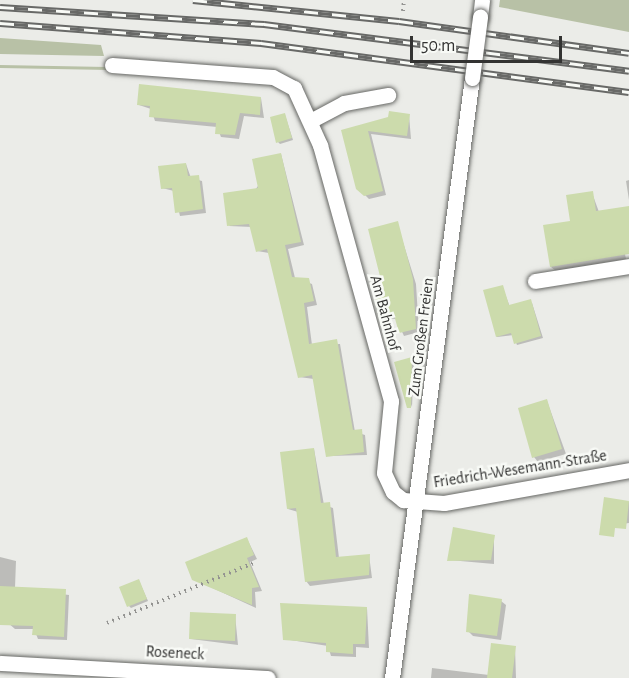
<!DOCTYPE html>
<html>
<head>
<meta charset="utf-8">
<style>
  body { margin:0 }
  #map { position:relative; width:629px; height:678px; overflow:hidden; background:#ebece8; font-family:"Alegreya Sans",sans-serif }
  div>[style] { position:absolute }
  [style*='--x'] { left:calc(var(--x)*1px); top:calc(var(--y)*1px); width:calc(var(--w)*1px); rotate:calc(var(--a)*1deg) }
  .green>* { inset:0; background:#b8c1a6 }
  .shadow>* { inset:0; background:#0003 }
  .building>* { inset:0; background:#ccdbac }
  .path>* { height:4px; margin-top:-2px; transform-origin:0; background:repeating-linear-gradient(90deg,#939391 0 1.5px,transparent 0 6px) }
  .roads { filter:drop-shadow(0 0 2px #666764) drop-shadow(0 0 2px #666764) }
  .minor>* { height:15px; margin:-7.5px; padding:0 7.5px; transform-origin:7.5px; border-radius:7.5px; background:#fff }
  .rail>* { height:7px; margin-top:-3.5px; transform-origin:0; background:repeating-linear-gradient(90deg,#f8faf6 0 14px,#686967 0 28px); box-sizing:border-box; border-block:2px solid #686967 }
  .bridges { filter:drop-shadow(0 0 2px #666764) drop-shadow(0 0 2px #666764) }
  .minor-bridge>* { height:15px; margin:-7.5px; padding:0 7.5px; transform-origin:7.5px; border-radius:7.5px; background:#fff }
  span { translate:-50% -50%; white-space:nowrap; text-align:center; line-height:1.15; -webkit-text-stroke:5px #f8faf6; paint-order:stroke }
  .street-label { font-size:16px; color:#333332 }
  .scale { position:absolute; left:410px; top:36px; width:152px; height:27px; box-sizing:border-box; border:3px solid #333332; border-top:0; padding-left:8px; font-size:18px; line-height:21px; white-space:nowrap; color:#333332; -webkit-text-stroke:4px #f8faf6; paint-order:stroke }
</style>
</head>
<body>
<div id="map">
  <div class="green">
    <i style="clip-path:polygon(500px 0,629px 0,629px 32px,499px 7px)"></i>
    <i style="clip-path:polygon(0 38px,101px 45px,104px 56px,0 54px)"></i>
    <i style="clip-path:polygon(0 65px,107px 67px,109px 70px,0 68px)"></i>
  </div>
  <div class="shadow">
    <i style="clip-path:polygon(261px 98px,264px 118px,244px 116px,239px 139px,221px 137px,217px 127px,155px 121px,151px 109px,139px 105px)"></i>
    <i style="clip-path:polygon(285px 115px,293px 140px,280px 144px,278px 142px)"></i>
    <i style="clip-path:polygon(409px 115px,411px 139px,371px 134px,386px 195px,369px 199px,358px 188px,343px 131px)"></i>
    <i style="clip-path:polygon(281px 154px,304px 245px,288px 249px,295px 278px,312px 284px,317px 305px,307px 307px,312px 345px,340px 344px,355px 432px,365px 435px,367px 455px,327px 456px,314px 379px,299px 377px,269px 253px,257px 251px,252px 227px,229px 226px)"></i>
    <i style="clip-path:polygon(186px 164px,191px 178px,202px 181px,206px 213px,180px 216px,174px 191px,162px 188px)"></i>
    <i style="clip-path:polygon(629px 180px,629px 200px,626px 181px)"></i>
    <i style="clip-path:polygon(592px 193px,599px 212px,629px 212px,629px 238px,622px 239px,626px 259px,556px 271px,551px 267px,572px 222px)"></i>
    <i style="clip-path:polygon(397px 223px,416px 284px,419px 332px,404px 336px,396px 319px,382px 318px)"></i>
    <i style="clip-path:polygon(502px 286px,510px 307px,532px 303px,543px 338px,517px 345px,513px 335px,497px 337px)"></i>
    <i style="clip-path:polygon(412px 359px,414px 361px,412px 407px,396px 363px)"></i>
    <i style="clip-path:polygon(547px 401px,566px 454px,538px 462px,534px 457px)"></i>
    <i style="clip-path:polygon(314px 449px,324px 505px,333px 508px,339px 558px,369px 555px,372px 578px,310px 586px,306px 581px,298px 512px,288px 509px)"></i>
    <i style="clip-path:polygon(605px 498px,629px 502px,629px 523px,607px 526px)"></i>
    <i style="clip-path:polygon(494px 537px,494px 564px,449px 560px)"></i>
    <i style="clip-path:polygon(247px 539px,257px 559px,250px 562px,262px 591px,255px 592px,256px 608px,193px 579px)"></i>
    <i style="clip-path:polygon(0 557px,16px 561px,15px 588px,69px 595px,67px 640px,38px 639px,34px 629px,15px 629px,0 616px)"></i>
    <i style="clip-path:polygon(139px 581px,148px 601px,131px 608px,129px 606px)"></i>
    <i style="clip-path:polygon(501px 601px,506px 605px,501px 640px,473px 636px,468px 631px)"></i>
    <i style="clip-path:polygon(367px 608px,369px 648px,356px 647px,356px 657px,331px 656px,328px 646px,284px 639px)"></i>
    <i style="clip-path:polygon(235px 615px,238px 645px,191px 639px)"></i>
    <i style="clip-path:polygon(515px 647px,516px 678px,431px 678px,432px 668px,489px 675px)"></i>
  </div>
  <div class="building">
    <i style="clip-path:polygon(139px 84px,261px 97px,260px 115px,240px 113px,235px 135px,215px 134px,216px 123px,149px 117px,150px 106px,137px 105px)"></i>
    <i style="clip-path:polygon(389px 111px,410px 114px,407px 136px,368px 131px,383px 191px,364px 196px,356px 189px,341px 130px,388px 117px)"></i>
    <i style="clip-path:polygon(285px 113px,292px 138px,276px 143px,270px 117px)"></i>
    <i style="clip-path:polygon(281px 153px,301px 242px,285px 245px,292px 277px,309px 278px,314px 301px,304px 303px,309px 344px,337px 339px,353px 430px,362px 429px,364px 452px,326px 457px,312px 375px,298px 378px,267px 249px,256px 252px,249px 224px,227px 226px,223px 193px,258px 188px,252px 159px)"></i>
    <i style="clip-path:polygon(186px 163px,188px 176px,199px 175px,203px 209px,175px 213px,172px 188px,161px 189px,158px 166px)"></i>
    <i style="clip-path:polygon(593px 191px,596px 211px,629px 206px,629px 254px,550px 267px,543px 225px,570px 221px,566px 195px)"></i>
    <i style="clip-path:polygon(398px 221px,413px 279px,416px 329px,399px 333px,394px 315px,380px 319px,375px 298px,385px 296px,368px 229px)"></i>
    <i style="clip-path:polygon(503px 285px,509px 305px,531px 299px,541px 336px,514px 344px,511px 333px,496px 337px,483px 290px)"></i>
    <i style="clip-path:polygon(412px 357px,411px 408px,407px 408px,394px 362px)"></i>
    <i style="clip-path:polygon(547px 399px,562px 449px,532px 458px,518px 408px)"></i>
    <i style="clip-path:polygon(314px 448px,321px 503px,330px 502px,336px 557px,370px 554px,369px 575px,305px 582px,296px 508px,287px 509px,280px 452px)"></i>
    <i style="clip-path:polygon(604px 497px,629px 501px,626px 529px,615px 528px,614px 537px,599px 535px)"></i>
    <i style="clip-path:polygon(453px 527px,495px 535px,491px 560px,447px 561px)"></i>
    <i style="clip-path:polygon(247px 537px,254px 555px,247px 558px,259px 587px,252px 588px,252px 605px,192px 580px,185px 562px)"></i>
    <i style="clip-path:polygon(139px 579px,147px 599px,127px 607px,119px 587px)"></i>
    <i style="clip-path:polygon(0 586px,66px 589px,64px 637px,32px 635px,33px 626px,0 625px)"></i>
    <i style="clip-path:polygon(469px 594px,502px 599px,497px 636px,466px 632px)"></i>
    <i style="clip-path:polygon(280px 603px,367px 607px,365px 644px,353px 644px,353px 654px,326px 652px,326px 643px,283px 640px)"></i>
    <i style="clip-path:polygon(190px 612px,236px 614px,235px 641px,189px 639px)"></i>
    <i style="clip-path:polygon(491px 643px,516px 646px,512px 678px,487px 678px)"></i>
  </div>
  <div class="path">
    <i style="--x:403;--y:11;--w:11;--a:-85"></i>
    <i style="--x:107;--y:623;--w:158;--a:-22.3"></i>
  </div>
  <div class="roads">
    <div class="minor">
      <i style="--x:480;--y:17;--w:17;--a:-83"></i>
      <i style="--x:112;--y:65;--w:161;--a:4.3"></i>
      <i style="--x:273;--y:77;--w:24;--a:28"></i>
      <i style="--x:294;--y:88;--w:63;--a:65.5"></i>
      <i style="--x:320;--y:145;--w:266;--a:74.5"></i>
      <i style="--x:391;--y:401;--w:72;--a:95.6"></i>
      <i style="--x:384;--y:473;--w:21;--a:65"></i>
      <i style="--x:393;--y:492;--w:13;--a:39"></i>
      <i style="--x:403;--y:500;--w:41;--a:4.2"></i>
      <i style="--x:444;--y:503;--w:188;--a:-10.1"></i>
      <i style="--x:312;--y:120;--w:36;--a:-28"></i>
      <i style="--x:344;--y:103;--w:45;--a:-10.3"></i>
      <i style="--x:535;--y:281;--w:95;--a:-9.1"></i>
      <i style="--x:0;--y:663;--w:268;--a:3.2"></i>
      <i style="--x:392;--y:678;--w:605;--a:-82.41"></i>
    </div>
  </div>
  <div class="rail">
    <i style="--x:193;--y:0;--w:207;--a:5.8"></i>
    <i style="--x:399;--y:21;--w:232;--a:7.9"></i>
    <i style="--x:0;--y:7;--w:265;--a:3.7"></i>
    <i style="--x:264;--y:24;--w:368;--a:7.3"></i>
    <i style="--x:0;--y:23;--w:262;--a:4.4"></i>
    <i style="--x:261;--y:43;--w:371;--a:7.6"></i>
  </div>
  <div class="bridges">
    <div class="minor-bridge">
      <i style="--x:472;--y:78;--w:62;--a:-82.5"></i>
    </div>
  </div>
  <div class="street-label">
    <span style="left:385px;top:313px;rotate:75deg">Am Bahnhof</span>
    <span style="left:421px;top:337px;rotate:-83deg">Zum Großen Freien</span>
    <span style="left:520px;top:469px;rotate:-9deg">Friedrich-Wesemann-Straße</span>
    <span style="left:175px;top:653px;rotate:3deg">Roseneck</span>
  </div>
  <div class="scale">50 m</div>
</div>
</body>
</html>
